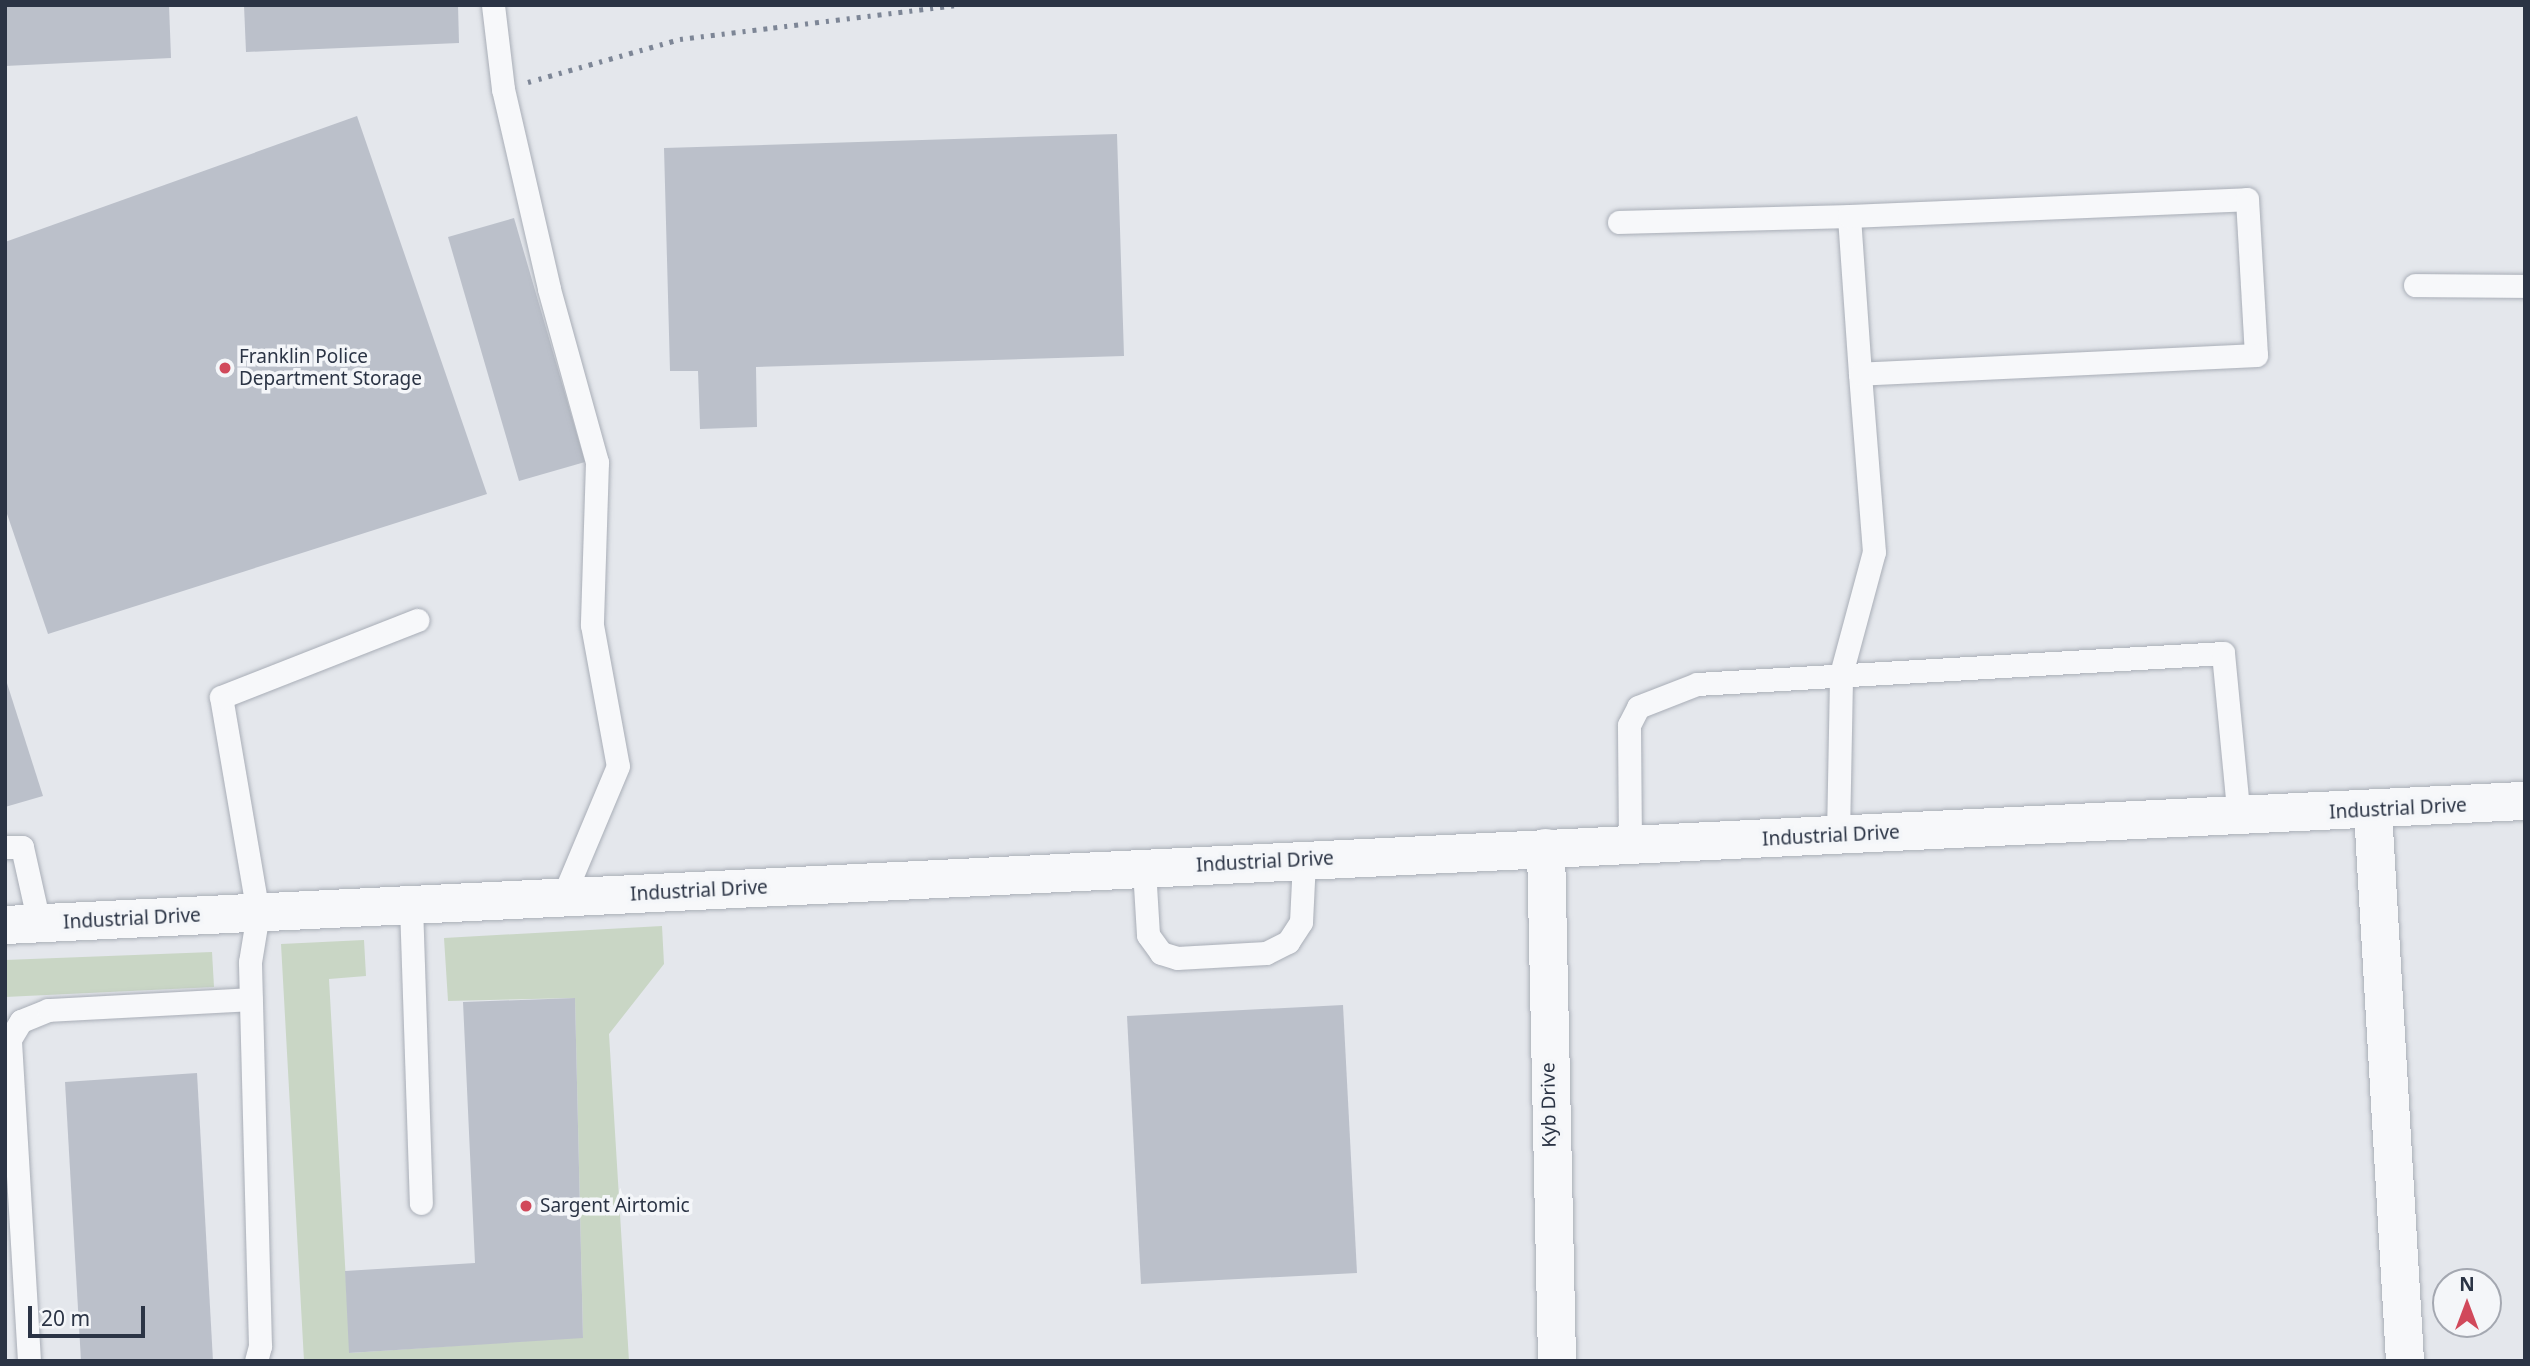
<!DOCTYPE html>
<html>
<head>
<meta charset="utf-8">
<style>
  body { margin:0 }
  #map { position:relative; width:2530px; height:1366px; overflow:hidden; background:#e4e7ec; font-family:"Noto Sans",sans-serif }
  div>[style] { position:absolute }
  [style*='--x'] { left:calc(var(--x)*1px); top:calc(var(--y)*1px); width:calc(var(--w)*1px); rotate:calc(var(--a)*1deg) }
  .green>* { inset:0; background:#c9d6c5 }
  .building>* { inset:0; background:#bbc0ca }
  .roads { filter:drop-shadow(0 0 2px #a9aeb7) drop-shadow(0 0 2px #a9aeb7) }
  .lane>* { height:23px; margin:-11.5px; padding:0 11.5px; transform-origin:11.5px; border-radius:11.5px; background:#f7f8fa }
  .street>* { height:38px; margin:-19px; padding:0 19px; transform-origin:19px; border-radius:19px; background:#f7f8fa }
  .rail>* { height:5px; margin-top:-2.5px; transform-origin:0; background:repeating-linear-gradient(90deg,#7d8696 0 3.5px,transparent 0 10.5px) }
  .dots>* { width:19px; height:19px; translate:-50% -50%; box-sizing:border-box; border:4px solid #f4f6f9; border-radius:50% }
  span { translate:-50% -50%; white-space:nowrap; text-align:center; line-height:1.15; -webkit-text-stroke:7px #f4f6f9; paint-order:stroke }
  .poi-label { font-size:19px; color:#2b3445 }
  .left { translate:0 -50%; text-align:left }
  .street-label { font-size:19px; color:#2b3445 }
  .frame { position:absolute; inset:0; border:7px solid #2b3445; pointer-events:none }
  .north { position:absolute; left:2432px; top:1268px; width:70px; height:70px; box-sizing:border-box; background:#f4f6f9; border:2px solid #a4a8b1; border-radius:50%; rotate:0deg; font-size:19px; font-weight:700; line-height:28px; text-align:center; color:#2b3445 }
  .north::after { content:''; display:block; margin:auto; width:24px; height:32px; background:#d1495b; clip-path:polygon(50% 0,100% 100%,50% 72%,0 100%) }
  .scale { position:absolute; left:28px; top:1306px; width:117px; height:32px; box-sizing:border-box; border:4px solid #2b3445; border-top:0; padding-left:9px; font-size:21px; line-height:24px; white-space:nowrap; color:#2b3445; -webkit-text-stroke:5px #f4f6f9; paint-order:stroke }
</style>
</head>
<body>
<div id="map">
  <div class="green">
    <i style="clip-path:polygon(662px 926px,664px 964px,609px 1034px,629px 1361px,304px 1361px,281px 944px,364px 940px,366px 976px,329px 979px,350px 1353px,583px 1337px,575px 998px,448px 1001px,444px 938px)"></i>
    <i style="clip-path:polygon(212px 952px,214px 987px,5px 997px,5px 960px)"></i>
  </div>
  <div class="building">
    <i style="clip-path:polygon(5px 5px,169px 5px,171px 58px,5px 66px)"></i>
    <i style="clip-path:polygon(244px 5px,458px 5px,459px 43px,246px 52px)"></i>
    <i style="clip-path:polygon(357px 116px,487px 494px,48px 634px,5px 508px,5px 242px)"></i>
    <i style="clip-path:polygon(1117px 134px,1124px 356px,756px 367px,757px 427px,700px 429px,698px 371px,670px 371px,664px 148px)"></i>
    <i style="clip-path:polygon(514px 218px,585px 462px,519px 481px,448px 237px)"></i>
    <i style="clip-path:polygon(5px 677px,43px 796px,5px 807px)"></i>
    <i style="clip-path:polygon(575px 998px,583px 1338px,349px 1353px,345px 1271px,475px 1263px,463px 1002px)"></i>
    <i style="clip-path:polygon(1343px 1005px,1357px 1273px,1141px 1284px,1127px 1016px)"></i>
    <i style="clip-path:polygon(197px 1073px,213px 1361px,81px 1361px,65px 1082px)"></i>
  </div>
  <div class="roads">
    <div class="lane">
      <i style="--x:493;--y:5;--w:85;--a:83.2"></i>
      <i style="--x:503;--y:89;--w:205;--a:77"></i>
      <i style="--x:549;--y:289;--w:180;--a:74.5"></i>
      <i style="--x:597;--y:462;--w:163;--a:91.8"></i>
      <i style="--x:592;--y:625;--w:143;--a:79.6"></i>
      <i style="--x:618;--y:766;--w:142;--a:112.8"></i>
      <i style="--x:1619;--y:222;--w:230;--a:-1.5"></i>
      <i style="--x:2415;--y:285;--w:110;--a:0.5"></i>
      <i style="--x:1838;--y:835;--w:161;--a:-88.9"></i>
      <i style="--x:1841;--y:674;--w:126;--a:-74.9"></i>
      <i style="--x:1874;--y:552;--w:179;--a:-94.5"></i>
      <i style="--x:1860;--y:374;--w:158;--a:-94"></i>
      <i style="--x:1849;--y:216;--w:398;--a:-2.4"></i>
      <i style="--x:2247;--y:199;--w:156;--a:86.7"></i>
      <i style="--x:2256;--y:355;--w:396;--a:177.3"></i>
      <i style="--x:1630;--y:844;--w:119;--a:-90.5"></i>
      <i style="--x:1629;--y:725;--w:20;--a:-63"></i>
      <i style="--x:1638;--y:707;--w:63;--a:-21.3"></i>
      <i style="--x:1697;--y:684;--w:527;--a:-3.37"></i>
      <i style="--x:2223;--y:653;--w:166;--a:84.5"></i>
      <i style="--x:5;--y:847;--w:17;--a:0"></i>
      <i style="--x:22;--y:847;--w:78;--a:77.4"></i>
      <i style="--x:1144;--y:869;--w:66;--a:86.5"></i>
      <i style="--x:1148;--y:935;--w:22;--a:54"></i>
      <i style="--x:1161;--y:953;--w:17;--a:17"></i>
      <i style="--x:1177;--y:958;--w:89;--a:-3.2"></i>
      <i style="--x:1266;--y:953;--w:25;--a:-27"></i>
      <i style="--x:1288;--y:942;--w:24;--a:-57"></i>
      <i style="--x:1301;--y:922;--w:62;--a:-87.2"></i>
      <i style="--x:411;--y:905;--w:298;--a:88.1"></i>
      <i style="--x:29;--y:1361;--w:323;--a:-93.4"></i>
      <i style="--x:10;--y:1039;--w:21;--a:-59"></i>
      <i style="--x:21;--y:1021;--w:29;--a:-22"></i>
      <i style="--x:48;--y:1010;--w:203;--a:-3.1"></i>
      <i style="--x:256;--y:1361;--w:16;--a:-75"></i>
      <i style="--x:260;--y:1346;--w:384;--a:-91.5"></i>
      <i style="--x:250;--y:962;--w:50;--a:-80.7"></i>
      <i style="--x:258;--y:913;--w:219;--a:-99.7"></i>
      <i style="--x:221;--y:697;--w:211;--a:-21.4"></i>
    </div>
    <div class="street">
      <i style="--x:2373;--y:812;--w:550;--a:86.66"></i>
      <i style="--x:1546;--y:848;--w:513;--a:88.77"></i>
      <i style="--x:5;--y:925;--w:2523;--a:-2.82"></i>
    </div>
  </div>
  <div class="rail">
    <i style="--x:528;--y:82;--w:158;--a:-15.8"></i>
    <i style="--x:680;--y:39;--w:277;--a:-7"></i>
  </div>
  <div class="dots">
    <i style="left:225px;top:368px;background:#d1495b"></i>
    <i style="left:526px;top:1206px;background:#d1495b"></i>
  </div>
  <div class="poi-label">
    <span class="left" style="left:239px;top:368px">Franklin Police<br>Department Storage</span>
    <span class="left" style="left:540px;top:1206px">Sargent Airtomic</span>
  </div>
  <div class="street-label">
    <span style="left:2398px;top:809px;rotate:-3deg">Industrial Drive</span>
    <span style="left:1831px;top:836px;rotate:-3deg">Industrial Drive</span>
    <span style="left:1265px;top:862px;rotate:-3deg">Industrial Drive</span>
    <span style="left:699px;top:891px;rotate:-3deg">Industrial Drive</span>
    <span style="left:132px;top:919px;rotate:-3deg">Industrial Drive</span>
    <span style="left:1549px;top:1105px;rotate:-91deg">Kyb Drive</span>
  </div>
  <div class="frame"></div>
  <div class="north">N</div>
  <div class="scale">20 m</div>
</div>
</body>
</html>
